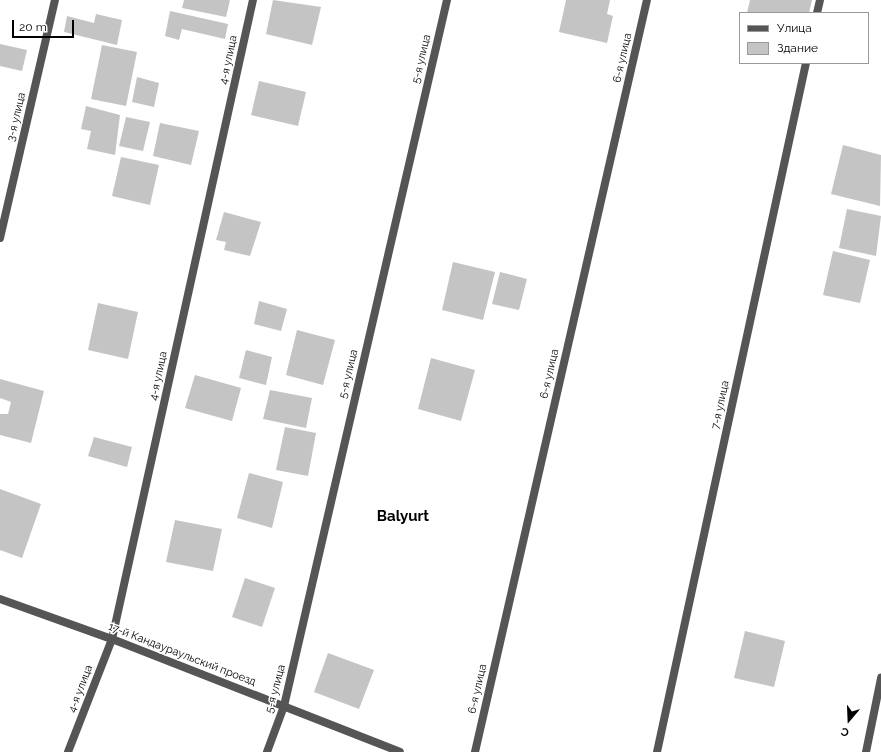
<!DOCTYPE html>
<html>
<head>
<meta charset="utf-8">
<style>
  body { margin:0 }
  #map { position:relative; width:881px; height:752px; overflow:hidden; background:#fff; font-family:Raleway,sans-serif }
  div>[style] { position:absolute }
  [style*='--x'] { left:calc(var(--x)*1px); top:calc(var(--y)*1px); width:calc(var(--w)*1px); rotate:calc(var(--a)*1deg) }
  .building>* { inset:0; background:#c4c4c4 }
  .minor>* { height:8px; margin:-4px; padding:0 4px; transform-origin:4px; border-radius:4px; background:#555 }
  span { translate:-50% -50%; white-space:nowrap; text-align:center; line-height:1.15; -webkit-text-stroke:3px #fff; paint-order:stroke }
  .street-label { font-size:11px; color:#000 }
  .district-label { font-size:15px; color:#000; font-weight:700 }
  .legend { position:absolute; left:739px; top:12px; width:130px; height:52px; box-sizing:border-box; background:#fff; border:1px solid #999; margin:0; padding:5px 7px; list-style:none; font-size:12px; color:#000 }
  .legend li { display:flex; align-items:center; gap:8px; height:20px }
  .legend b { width:20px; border:1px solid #999 }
  .north { position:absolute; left:829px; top:700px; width:40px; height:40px; -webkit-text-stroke:3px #fff; paint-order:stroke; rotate:199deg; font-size:11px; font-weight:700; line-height:16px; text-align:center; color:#000 }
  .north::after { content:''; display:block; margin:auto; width:14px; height:18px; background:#000; clip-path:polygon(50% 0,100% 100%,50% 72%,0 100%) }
  .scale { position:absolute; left:12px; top:20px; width:62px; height:18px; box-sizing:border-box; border:2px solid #000; border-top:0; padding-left:5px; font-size:12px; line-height:14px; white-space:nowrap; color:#000; -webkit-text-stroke:3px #fff; paint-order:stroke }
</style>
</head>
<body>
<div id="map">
  <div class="building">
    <i style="clip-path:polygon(184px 0,230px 0,226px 17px,182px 8px)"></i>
    <i style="clip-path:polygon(273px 0,321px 7px,312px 45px,266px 34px)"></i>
    <i style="clip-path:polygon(566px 0,610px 0,607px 14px,613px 16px,607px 43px,559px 32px)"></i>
    <i style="clip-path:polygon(750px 0,812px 0,809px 13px,747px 13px)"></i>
    <i style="clip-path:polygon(170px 11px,228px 24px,225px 39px,182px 29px,179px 40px,165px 36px)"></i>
    <i style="clip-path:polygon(96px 14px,122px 20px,117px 45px,64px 32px,67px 16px,94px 23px)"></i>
    <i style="clip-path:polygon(0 44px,27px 50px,22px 71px,0 66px)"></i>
    <i style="clip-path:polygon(102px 45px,137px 52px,126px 106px,91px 99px)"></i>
    <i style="clip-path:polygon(137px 77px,159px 83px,154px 107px,132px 102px)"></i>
    <i style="clip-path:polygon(259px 81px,306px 92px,298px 126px,251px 115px)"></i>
    <i style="clip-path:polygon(86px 106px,120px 115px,115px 155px,87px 149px,91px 131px,81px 129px)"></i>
    <i style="clip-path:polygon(126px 117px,150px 122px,143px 151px,119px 146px)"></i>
    <i style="clip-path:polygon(160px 123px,199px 131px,191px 165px,153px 156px)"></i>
    <i style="clip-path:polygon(843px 145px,881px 155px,880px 206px,831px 194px)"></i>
    <i style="clip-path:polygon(121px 157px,159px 165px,150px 205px,112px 196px)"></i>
    <i style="clip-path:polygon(847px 209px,881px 216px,876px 256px,839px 248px)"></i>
    <i style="clip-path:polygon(224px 212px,261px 222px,250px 256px,224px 250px,226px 242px,216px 240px)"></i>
    <i style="clip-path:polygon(833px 251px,870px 260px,860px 303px,823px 295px)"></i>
    <i style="clip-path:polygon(453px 262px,495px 272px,483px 320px,442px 310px)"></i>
    <i style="clip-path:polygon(500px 272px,527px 279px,519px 310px,492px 304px)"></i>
    <i style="clip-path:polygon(259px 301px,287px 309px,281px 331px,254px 324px)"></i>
    <i style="clip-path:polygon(98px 303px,138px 312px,128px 359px,88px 350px)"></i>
    <i style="clip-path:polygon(297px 330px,335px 340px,323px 385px,286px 375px)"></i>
    <i style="clip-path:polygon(246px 350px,272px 357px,266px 385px,239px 378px)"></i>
    <i style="clip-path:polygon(431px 358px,475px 370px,461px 421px,418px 409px)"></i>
    <i style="clip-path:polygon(195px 375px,241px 388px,232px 421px,185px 408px)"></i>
    <i style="clip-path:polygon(0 379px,44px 391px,31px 443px,0 435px,0 414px,8px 414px,11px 402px,0 398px)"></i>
    <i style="clip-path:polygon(270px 390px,312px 398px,306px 428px,263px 419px)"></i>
    <i style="clip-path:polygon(285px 427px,316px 433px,308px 476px,276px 470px)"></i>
    <i style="clip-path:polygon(94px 437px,132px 447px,127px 467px,88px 456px)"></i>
    <i style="clip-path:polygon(249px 473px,283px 482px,272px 528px,237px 518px)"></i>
    <i style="clip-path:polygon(0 489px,41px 504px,22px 558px,0 550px)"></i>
    <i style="clip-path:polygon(175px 520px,222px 529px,213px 571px,166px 562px)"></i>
    <i style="clip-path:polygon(245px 578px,275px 588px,262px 627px,232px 617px)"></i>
    <i style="clip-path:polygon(745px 631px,785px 641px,774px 687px,734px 678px)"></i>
    <i style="clip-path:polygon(328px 653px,374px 670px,359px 709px,314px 692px)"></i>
  </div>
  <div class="minor">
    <i style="--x:817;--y:13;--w:13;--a:-77"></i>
    <i style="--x:0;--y:238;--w:244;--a:-77"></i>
    <i style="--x:0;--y:599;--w:119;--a:19.7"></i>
    <i style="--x:112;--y:639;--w:309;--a:21.4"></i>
    <i style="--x:68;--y:752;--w:121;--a:-68.7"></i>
    <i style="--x:112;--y:639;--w:654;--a:-77.56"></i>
    <i style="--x:267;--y:752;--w:49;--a:-69.7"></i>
    <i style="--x:284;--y:706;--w:725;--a:-77"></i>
    <i style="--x:475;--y:752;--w:771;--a:-77.12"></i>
    <i style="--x:657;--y:752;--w:705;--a:-77.8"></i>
    <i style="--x:866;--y:752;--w:76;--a:-78.5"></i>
  </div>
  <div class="street-label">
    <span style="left:623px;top:58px;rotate:-77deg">6-я улица</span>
    <span style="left:422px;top:59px;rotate:-77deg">5-я улица</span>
    <span style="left:229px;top:60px;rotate:-78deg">4-я улица</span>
    <span style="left:17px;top:117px;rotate:-77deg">3-я улица</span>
    <span style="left:349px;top:374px;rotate:-77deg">5-я улица</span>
    <span style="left:550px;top:374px;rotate:-77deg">6-я улица</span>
    <span style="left:159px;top:376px;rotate:-78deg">4-я улица</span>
    <span style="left:721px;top:405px;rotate:-78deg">7-я улица</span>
    <span style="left:182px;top:655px;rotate:21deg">17-й Кандаураульский проезд</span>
    <span style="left:81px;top:689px;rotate:-69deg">4-я улица</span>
    <span style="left:276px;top:689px;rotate:-75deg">5-я улица</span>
    <span style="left:478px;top:689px;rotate:-77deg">6-я улица</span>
  </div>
  <div class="district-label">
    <span style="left:403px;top:517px">Balyurt</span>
  </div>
  <ul class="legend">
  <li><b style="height:5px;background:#555"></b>Улица</li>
  <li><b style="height:11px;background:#c4c4c4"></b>Здание</li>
  </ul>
  <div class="north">С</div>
  <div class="scale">20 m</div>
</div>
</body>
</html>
